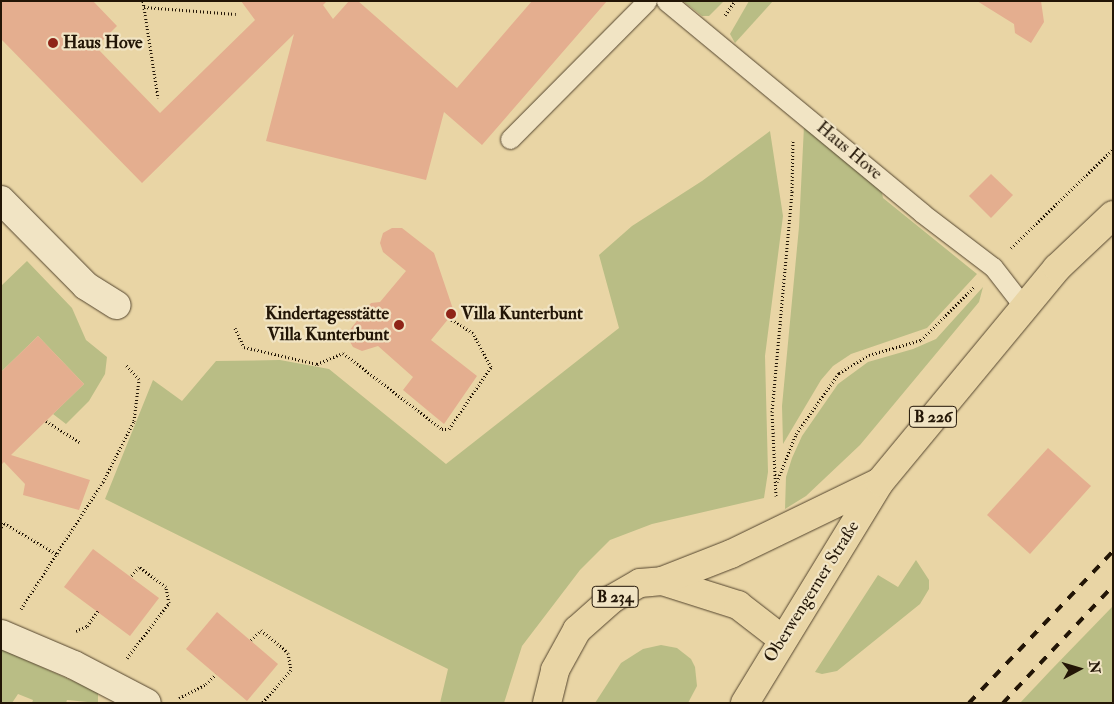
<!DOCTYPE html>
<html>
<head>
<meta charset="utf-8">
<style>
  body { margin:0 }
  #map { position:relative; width:1114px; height:704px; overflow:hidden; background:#e9d5a5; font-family:"IM FELL Double Pica",serif }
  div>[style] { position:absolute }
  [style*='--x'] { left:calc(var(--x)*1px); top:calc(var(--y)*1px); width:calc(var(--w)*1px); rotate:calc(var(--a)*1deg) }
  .green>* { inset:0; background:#b9bd85 }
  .building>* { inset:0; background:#e4ae8f }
  .path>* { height:3px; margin-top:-1.5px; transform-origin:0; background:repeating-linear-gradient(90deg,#221506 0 1px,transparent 0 3.5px) }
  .roads { filter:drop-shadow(0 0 1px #54452e) drop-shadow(0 0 1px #54452e) }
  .service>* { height:19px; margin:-9.5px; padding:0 9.5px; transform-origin:9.5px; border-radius:9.5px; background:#f1e4c4 }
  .minor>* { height:28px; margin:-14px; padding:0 14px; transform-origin:14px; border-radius:14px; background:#f1e4c4 }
  .primary>* { height:28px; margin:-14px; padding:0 14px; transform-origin:14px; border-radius:14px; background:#e9d5a5 }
  .rail>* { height:4px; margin-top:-2px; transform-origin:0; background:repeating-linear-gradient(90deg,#221506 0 9px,transparent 0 18px) }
  .dots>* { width:14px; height:14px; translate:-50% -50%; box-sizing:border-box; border:2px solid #f1e4c4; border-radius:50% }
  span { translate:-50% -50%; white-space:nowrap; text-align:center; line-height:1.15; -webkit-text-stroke:4.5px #f1e4c4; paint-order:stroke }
  .shield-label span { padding:1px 4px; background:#f1e4c4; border:1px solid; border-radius:4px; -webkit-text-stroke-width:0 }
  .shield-label { font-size:16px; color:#221506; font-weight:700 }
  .poi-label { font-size:18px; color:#221506; font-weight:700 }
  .left { translate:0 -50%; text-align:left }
  .right { translate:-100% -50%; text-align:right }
  .street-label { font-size:18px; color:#221506 }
  .frame { position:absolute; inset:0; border:2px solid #221506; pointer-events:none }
  .north { position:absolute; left:1054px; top:644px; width:50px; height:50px; -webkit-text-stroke:4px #f1e4c4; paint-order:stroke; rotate:84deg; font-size:14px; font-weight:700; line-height:20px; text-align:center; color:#221506 }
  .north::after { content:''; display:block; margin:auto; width:18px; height:22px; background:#221506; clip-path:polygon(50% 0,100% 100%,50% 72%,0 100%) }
</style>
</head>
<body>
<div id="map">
  <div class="green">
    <i style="clip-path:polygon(683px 1px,724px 1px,709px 16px,702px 16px)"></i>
    <i style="clip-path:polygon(749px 1px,773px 1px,735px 43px,730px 34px)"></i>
    <i style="clip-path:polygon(804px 126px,880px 183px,883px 198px,977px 274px,927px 328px,851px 354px,833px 366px,821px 380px,783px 444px,782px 406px,799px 227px)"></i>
    <i style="clip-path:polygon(770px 131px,783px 216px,765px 356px,768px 472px,764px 498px,652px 524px,610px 540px,580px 570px,522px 646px,504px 703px,440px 703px,448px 669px,105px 499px,153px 380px,182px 401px,216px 361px,280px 360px,329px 369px,446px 464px,619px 328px,599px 255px,632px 226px,702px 181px)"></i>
    <i style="clip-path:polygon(27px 261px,72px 308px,86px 340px,107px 357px,105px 374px,89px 401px,66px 424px,53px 414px,84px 384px,38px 336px,1px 372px,1px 286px)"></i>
    <i style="clip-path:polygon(983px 287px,979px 302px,860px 445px,806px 496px,785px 509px,786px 477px,792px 458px,802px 436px,838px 384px,868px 362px,913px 349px,936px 339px)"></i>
    <i style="clip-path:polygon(916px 560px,929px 580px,929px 589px,920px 604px,837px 671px,822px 674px,815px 672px,878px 575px,898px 587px)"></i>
    <i style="clip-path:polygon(1113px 606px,1113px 703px,1020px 703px,1051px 670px)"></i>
    <i style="clip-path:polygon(661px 645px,677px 648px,691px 659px,695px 667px,697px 686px,688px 703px,595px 703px,621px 663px,643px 649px)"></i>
    <i style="clip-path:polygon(1px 649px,98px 692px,98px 703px,67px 700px,66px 703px,32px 703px,33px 700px,18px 694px,12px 703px,1px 703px)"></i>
  </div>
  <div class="building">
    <i style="clip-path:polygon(1px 1px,93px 1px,117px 26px,96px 47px,160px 113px,255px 20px,241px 1px,327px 1px,323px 5px,333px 19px,349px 1px,358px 1px,457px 88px,532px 1px,607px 1px,482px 145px,444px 112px,426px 180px,266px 141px,294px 34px,142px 183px,1px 39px)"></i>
    <i style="clip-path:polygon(977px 1px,1041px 1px,1044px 22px,1031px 43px,1015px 33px,1014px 24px)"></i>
    <i style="clip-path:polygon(991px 174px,1013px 195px,991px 218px,969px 196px)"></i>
    <i style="clip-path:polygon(392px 228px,402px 228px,434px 253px,454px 312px,431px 340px,477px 376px,444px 424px,403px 390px,413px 377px,378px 346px,362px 351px,353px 347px,349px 340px,349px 331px,371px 303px,380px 302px,406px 271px,383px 252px,380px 243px,383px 233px)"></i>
    <i style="clip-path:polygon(38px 336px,84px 384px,11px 455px,90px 480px,79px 510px,23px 495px,25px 484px,4px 462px,1px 465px,1px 372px)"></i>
    <i style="clip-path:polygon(1048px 448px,1091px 486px,1030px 554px,987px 515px)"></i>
    <i style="clip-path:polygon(93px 549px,159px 598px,130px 636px,64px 587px)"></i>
    <i style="clip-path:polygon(217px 612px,278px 664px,247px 701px,186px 649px)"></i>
  </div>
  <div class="path">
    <i style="--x:143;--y:1;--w:98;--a:81.2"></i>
    <i style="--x:144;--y:7;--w:92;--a:4.4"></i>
    <i style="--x:725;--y:15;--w:17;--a:-54"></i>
    <i style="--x:1011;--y:248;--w:142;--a:-44.1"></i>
    <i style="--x:235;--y:328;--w:21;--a:65"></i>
    <i style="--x:244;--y:347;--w:75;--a:13.1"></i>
    <i style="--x:317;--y:364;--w:28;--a:-23"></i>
    <i style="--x:343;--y:353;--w:125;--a:37.5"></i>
    <i style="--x:442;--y:429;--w:7;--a:0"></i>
    <i style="--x:449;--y:429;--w:75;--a:-55.9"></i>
    <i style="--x:491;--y:367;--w:38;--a:-118"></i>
    <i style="--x:473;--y:333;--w:28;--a:-148"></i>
    <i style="--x:46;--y:421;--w:41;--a:32.2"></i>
    <i style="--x:777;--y:482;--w:52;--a:-68.4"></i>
    <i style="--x:796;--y:434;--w:75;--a:-54.8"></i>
    <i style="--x:839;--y:373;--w:35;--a:-31"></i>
    <i style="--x:869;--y:355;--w:54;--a:-16.1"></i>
    <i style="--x:921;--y:340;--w:75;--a:-45"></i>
    <i style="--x:776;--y:496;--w:84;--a:-92.7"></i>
    <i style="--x:772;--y:412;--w:222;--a:-84.8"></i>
    <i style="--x:792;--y:191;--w:50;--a:-88.9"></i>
    <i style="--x:1;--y:527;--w:5;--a:-53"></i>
    <i style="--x:4;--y:523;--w:63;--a:30.7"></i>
    <i style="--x:21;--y:609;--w:151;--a:-57.2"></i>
    <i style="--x:103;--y:482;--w:68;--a:-63.1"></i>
    <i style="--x:134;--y:421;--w:42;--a:-83.2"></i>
    <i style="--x:139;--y:379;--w:21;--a:-133"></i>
    <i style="--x:76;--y:631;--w:12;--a:-24"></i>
    <i style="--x:87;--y:626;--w:19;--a:-54"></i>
    <i style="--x:251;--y:640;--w:14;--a:-45"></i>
    <i style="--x:261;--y:630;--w:35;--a:40"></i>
    <i style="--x:288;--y:653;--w:17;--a:80"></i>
    <i style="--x:291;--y:670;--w:44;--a:131.3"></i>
    <i style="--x:127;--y:658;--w:69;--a:-52.6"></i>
    <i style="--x:169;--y:603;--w:16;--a:-101"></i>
    <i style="--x:166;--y:587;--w:34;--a:-143"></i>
    <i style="--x:139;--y:567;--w:13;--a:132"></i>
    <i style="--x:179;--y:698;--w:30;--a:-27"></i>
    <i style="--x:206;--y:684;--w:14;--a:-45"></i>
  </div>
  <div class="roads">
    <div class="service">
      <i style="--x:666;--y:1;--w:332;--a:39.6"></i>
      <i style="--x:922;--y:213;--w:89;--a:37.3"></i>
      <i style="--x:993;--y:267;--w:51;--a:52.2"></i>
      <i style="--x:510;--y:139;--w:194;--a:-45.2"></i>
    </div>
    <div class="minor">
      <i style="--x:1;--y:200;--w:121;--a:45.3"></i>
      <i style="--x:86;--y:286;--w:36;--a:32"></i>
      <i style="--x:1;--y:634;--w:79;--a:23"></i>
      <i style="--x:74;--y:665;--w:82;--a:27.5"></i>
    </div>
    <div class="primary">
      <i style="--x:662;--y:581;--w:80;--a:17.5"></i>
      <i style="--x:738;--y:605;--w:56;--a:37.7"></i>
      <i style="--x:547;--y:703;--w:34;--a:-76"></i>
      <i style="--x:555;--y:670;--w:46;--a:-61.2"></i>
      <i style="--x:577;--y:630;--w:47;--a:-41.5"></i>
      <i style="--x:612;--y:599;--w:32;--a:-30"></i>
      <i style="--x:640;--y:583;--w:22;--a:-5"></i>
      <i style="--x:662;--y:581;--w:74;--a:-21.4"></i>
      <i style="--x:731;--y:554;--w:165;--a:-25.8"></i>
      <i style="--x:745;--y:703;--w:259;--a:-58.6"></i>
      <i style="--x:880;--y:482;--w:278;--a:-50.4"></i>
      <i style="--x:1057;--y:268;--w:77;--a:-43.4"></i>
    </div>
  </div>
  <div class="rail">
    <i style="--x:969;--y:703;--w:209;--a:-46.5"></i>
    <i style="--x:1003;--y:703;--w:161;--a:-46.8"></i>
  </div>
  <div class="dots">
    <i style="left:53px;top:43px;background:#8f2418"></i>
    <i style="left:451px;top:314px;background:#8f2418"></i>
    <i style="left:399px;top:325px;background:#8f2418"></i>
  </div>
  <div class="shield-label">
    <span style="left:933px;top:417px">B 226</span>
    <span style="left:615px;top:597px">B 234</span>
  </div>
  <div class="poi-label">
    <span class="left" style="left:63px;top:43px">Haus Hove</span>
    <span class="left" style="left:461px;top:314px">Villa Kunterbunt</span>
    <span class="right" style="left:389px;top:325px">Kindertagesstätte<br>Villa Kunterbunt</span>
  </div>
  <div class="street-label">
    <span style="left:849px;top:151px;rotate:40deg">Haus Hove</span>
    <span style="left:812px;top:592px;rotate:-58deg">Oberwengerner Straße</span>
  </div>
  <div class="frame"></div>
  <div class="north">N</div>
</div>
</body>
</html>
